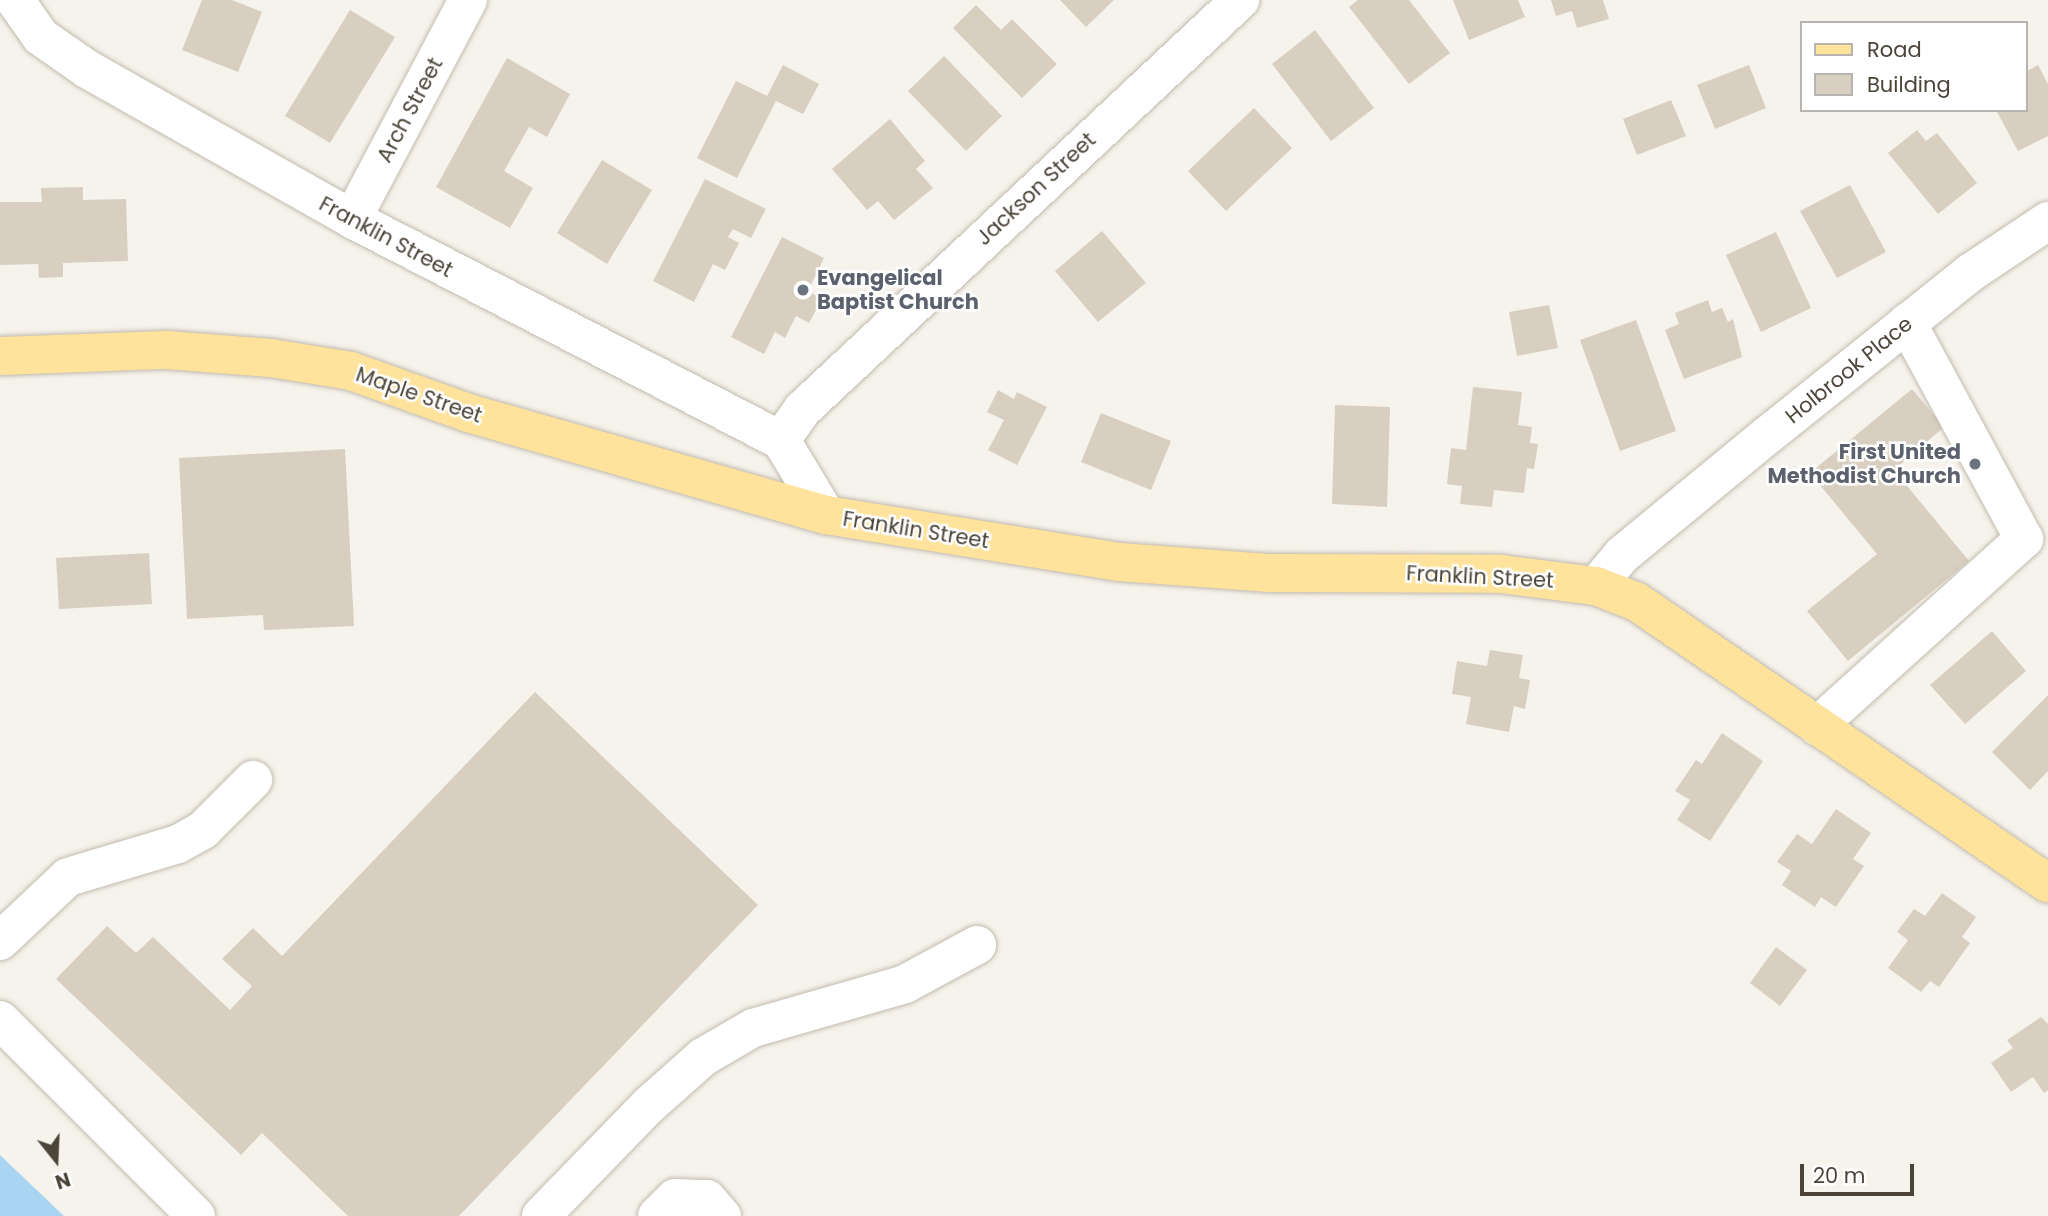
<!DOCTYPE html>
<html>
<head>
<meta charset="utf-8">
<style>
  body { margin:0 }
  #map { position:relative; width:2048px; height:1216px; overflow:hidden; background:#f6f3ec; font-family:Poppins,sans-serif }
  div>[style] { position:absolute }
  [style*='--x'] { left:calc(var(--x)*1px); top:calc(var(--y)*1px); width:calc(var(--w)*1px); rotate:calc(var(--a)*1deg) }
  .water>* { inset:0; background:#a9d4f2 }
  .building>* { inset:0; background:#d8cfc1 }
  .roads { filter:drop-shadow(0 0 2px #c2bbae) drop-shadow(0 0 2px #c2bbae) }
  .minor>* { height:38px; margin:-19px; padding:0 19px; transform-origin:19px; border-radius:19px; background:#fff }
  .major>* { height:38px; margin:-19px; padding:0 19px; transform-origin:19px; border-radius:19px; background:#ffe39c }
  .dots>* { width:19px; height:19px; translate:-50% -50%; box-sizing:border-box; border:4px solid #fff; border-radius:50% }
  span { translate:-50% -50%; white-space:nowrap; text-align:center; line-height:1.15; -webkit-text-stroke:5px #fff; paint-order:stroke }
  .street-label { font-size:21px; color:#4b4439 }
  .worship-label { font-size:21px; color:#5b616d; font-weight:700 }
  .left { translate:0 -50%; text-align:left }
  .right { translate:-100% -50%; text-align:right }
  .legend { position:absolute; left:1800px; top:21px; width:228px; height:91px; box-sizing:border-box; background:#fff; border:2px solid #b7b4b0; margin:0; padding:9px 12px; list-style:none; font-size:21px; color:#4b4439 }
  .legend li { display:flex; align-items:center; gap:14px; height:35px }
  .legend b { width:35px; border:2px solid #b7b4b0 }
  .north { position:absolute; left:21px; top:1125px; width:70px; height:70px; -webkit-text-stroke:5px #fff; paint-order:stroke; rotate:162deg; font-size:19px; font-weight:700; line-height:28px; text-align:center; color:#4b4439 }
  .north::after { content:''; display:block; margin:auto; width:24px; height:32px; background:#4b4439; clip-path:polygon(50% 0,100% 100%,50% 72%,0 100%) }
  .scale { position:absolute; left:1800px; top:1164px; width:114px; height:32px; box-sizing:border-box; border:4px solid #4b4439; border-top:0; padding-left:9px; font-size:21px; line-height:24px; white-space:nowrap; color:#4b4439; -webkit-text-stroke:5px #fff; paint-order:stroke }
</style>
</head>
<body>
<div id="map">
  <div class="water">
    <i style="clip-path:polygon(0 1155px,64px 1216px,0 1216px)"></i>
  </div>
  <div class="building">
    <i style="clip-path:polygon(202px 0,232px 0,262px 12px,238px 72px,182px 50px)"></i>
    <i style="clip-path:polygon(1060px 0,1114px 0,1086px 27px)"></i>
    <i style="clip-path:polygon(1358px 0,1409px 0,1450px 53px,1409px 84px,1349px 7px)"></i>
    <i style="clip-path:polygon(1453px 0,1518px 0,1525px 17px,1469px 40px)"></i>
    <i style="clip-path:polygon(1551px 0,1603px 0,1609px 19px,1577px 28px,1572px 11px,1556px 16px)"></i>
    <i style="clip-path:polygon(976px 5px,1001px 30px,1012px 19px,1057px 64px,1022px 98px,953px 28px)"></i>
    <i style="clip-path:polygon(350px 10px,395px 37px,330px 143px,285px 116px)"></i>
    <i style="clip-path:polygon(1315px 30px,1374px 108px,1331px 141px,1272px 64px)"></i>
    <i style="clip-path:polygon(944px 56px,1002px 116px,966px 151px,908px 91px)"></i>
    <i style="clip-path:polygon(507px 58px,570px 94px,547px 137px,529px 127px,504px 171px,533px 188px,510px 228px,436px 187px)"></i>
    <i style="clip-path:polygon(783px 65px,819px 84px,803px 114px,776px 101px,737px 178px,697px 158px,736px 81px,767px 96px)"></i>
    <i style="clip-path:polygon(1749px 65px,1766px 108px,1715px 129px,1697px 85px)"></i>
    <i style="clip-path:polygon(2038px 65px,2048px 84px,2048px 136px,2018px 151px,1996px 110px,2025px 110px,2025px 72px)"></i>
    <i style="clip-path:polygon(1671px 100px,1686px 136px,1637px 155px,1623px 119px)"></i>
    <i style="clip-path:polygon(1254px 108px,1292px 148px,1226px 211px,1188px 171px)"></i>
    <i style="clip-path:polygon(890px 119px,925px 161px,916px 169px,933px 188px,894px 220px,878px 201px,867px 210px,832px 169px)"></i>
    <i style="clip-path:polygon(1917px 130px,1926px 141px,1937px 133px,1977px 183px,1938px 214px,1888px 153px)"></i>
    <i style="clip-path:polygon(602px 160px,652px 190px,607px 264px,557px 233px)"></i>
    <i style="clip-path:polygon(705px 179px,766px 209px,751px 238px,733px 229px,728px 237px,739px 243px,725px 270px,713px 264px,694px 302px,653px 281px)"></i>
    <i style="clip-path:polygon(1850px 185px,1886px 252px,1837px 278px,1800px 211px)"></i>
    <i style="clip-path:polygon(83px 187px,83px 200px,126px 199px,128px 261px,63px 263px,63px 277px,39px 278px,38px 264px,0 265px,0 202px,42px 202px,41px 188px)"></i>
    <i style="clip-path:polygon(1102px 231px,1146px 283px,1098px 322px,1055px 271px)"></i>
    <i style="clip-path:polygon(1776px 232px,1811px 308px,1761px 332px,1726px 255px)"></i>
    <i style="clip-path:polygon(782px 237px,824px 258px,808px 291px,822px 299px,809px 323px,796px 316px,785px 338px,775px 332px,764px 354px,731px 337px)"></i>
    <i style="clip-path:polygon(1708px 300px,1712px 312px,1722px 308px,1728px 322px,1733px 319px,1742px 357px,1684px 379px,1665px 330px,1679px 324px,1675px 313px)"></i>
    <i style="clip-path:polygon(1549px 305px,1558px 348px,1517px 356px,1509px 312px)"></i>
    <i style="clip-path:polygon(1636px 320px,1676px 431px,1620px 451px,1580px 340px)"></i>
    <i style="clip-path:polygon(1473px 387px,1522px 392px,1518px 425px,1532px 427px,1530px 443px,1538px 444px,1534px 469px,1527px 468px,1524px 493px,1494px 490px,1492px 507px,1460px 504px,1462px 486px,1447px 484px,1451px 448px,1466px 450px)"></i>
    <i style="clip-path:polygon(1912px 389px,1944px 427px,1894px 470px,1969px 561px,1848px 661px,1807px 611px,1877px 554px,1810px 473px)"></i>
    <i style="clip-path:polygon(998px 390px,1014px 399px,1017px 392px,1047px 407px,1017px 465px,988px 450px,1004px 420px,987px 412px)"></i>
    <i style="clip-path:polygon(1335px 405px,1390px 407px,1387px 507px,1332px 504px)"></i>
    <i style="clip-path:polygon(1101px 413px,1171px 441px,1151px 490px,1081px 462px)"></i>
    <i style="clip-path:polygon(345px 449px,354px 626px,264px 630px,263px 615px,187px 619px,179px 458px)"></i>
    <i style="clip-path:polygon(149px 553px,152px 604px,59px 609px,56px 558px)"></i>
    <i style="clip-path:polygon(1992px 631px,2026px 671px,1965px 724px,1930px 685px)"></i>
    <i style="clip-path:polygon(1490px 650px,1523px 655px,1519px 678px,1530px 680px,1525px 709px,1514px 706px,1509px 732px,1466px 724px,1471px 697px,1452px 694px,1457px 661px,1487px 666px)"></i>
    <i style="clip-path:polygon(535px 692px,758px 905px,459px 1216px,348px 1216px,262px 1133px,241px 1155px,56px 979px,107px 926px,136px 953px,153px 937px,230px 1010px,252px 986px,222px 959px,253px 928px,282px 956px)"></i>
    <i style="clip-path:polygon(2048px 695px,2048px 771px,2030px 790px,1992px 752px)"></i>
    <i style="clip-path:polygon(1722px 733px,1763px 761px,1710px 841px,1677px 820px,1690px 800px,1675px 791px,1696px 760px,1702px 764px)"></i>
    <i style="clip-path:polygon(1836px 809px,1871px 833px,1853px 859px,1864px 866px,1836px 907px,1821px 897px,1815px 907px,1782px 885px,1791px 871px,1777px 862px,1797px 834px,1812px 844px)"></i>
    <i style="clip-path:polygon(1942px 893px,1976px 917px,1962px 937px,1970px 943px,1939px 987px,1930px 981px,1921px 992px,1888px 968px,1908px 940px,1897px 932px,1914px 909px,1925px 916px)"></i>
    <i style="clip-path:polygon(1776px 947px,1807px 970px,1780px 1006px,1750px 983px)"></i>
    <i style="clip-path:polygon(2041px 1017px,2048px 1024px,2048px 1090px,2044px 1093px,2033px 1077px,2011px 1092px,1991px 1063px,2013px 1048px,2007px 1040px)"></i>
  </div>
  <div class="roads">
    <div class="minor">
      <i style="--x:15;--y:0;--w:45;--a:54.9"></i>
      <i style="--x:41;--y:37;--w:56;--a:34.8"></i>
      <i style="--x:87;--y:69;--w:305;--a:29.5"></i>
      <i style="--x:352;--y:219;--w:483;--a:27.3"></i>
      <i style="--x:352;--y:219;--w:248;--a:-62.1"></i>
      <i style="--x:826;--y:515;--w:87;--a:-121"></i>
      <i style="--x:781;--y:440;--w:38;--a:-55"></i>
      <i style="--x:803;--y:409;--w:599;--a:-43.1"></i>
      <i style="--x:1596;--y:586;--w:40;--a:-50"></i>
      <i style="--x:1622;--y:555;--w:190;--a:-39.5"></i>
      <i style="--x:1769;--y:434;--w:258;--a:-38.7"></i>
      <i style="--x:1970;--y:273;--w:94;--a:-33.7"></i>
      <i style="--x:1817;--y:726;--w:279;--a:-42.1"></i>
      <i style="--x:2024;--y:539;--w:246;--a:-118.4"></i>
      <i style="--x:0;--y:941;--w:93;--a:-43.3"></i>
      <i style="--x:68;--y:877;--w:115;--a:-16.7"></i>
      <i style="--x:178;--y:844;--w:29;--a:-29"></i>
      <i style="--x:203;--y:830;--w:71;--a:-45"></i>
      <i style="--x:0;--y:1020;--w:277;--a:45"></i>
      <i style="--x:541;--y:1216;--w:155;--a:-45.8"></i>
      <i style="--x:649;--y:1105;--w:72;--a:-41.6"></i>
      <i style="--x:703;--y:1057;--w:58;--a:-30.1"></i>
      <i style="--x:753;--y:1028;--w:158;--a:-16.1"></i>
      <i style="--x:905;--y:984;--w:82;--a:-28.4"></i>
      <i style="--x:657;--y:1216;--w:25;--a:-45"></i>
      <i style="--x:675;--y:1198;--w:32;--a:2"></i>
      <i style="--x:707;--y:1199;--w:23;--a:49"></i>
    </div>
    <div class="major">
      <i style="--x:0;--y:356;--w:167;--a:-2.1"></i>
      <i style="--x:167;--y:350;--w:104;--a:4.4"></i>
      <i style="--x:271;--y:358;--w:81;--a:9.2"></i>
      <i style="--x:351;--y:371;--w:124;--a:19.7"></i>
      <i style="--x:468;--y:413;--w:372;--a:15.9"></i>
      <i style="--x:826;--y:515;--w:297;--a:9.1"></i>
      <i style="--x:1119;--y:562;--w:149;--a:4.2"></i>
      <i style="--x:1268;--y:573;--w:233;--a:0.2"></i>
      <i style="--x:1501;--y:574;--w:96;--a:7.2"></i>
      <i style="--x:1596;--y:586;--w:44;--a:21.3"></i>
      <i style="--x:1637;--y:602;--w:498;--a:34.4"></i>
    </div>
  </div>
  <div class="dots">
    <i style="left:803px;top:290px;background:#6b7280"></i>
    <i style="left:1975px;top:464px;background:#6b7280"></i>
  </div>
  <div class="street-label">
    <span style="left:410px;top:110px;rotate:-62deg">Arch Street</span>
    <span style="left:1036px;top:189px;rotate:-43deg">Jackson Street</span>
    <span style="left:386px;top:237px;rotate:28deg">Franklin Street</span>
    <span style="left:1849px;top:370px;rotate:-39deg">Holbrook Place</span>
    <span style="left:419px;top:395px;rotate:19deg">Maple Street</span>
    <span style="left:916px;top:530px;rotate:9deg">Franklin Street</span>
    <span style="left:1480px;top:577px;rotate:3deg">Franklin Street</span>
  </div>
  <div class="worship-label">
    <span class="left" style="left:817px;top:290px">Evangelical<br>Baptist Church</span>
    <span class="right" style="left:1961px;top:464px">First United<br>Methodist Church</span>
  </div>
  <ul class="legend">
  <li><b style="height:9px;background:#ffe39c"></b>Road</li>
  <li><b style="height:19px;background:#d8cfc1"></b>Building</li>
  </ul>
  <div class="north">N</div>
  <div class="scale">20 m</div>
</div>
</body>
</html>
